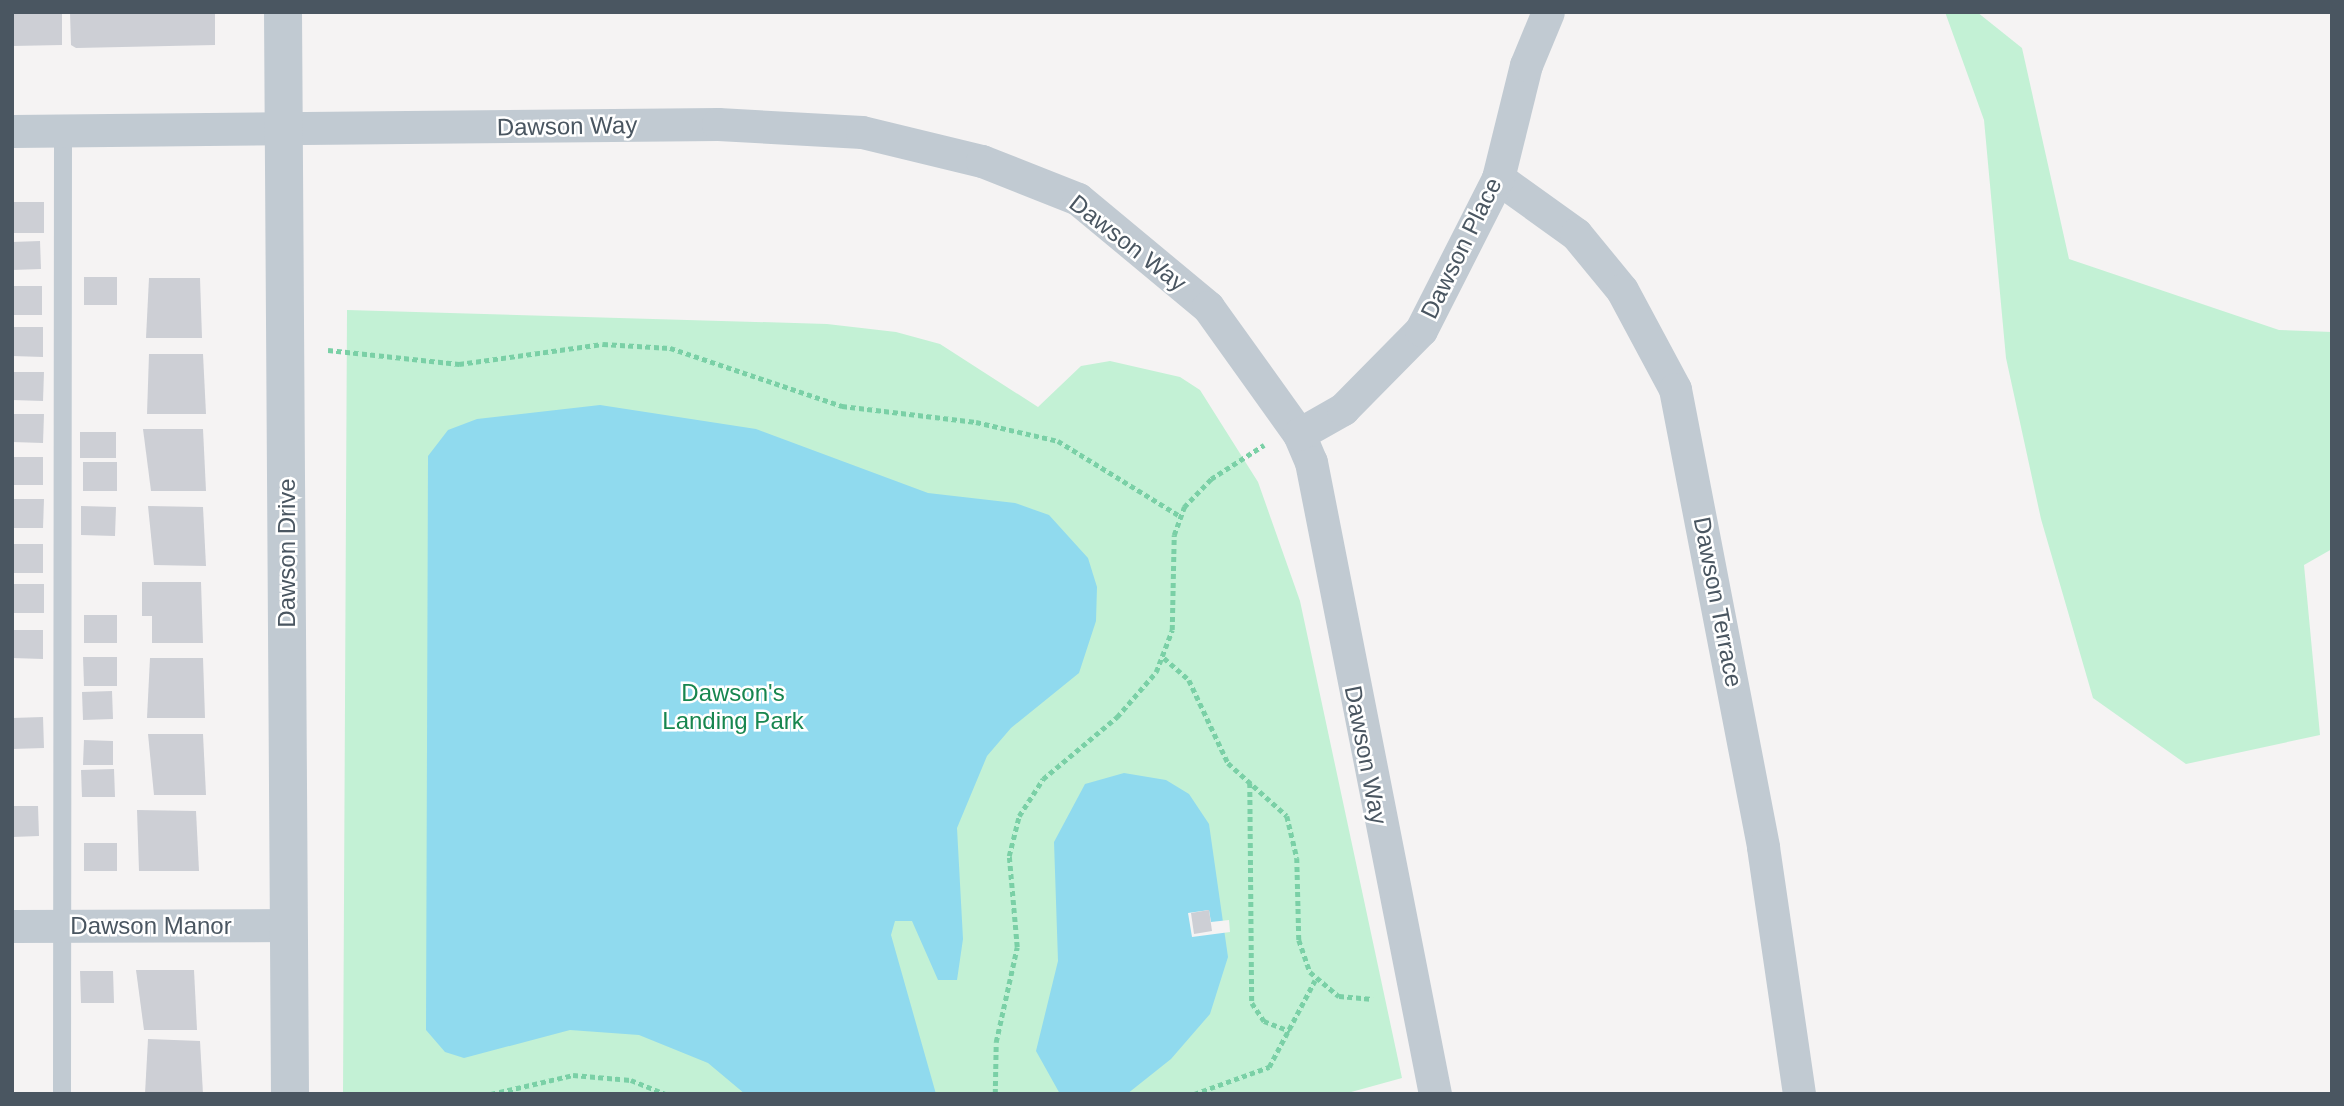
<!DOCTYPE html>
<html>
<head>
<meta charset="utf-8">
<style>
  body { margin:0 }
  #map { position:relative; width:2344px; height:1106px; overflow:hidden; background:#f5f3f3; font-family:Arial,sans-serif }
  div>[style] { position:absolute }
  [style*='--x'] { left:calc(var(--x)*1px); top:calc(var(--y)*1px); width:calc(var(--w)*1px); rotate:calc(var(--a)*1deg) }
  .green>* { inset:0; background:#c3f1d5 }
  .water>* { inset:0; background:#90daee }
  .pier>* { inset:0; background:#f5f3f3 }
  .building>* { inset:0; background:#cdcfd5 }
  .path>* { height:4.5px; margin-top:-2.25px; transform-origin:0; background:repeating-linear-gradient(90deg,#7ad0a6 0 5px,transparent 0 8.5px) }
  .service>* { height:18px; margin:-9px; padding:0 9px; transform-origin:9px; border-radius:9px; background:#c1cad2 }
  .minor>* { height:33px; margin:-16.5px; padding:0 16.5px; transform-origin:16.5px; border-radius:16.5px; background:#c1cad2 }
  .tertiary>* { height:38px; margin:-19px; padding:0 19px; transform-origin:19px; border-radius:19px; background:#c1cad2 }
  span { translate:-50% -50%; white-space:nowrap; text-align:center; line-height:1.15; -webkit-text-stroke:5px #fff; paint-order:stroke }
  .street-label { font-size:24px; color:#4a5661 }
  .park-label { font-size:24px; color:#17864f }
  .frame { position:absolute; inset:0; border:14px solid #4a5661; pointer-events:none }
</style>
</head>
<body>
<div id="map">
  <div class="green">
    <i style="clip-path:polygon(1945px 12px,1977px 12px,2022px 48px,2069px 259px,2279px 330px,2332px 332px,2332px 549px,2304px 565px,2320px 735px,2186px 764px,2093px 698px,2041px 519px,2006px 358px,1984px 120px)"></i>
    <i style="clip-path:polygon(347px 310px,827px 324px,896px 332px,940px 344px,1038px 407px,1081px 366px,1110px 361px,1180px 377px,1200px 390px,1258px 482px,1300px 601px,1402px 1078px,1344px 1094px,343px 1094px)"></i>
  </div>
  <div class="water">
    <i style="clip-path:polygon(600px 405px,756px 429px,928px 493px,1015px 503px,1049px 515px,1088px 558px,1097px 587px,1096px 621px,1079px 673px,1011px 728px,987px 756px,957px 828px,963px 939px,957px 980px,938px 980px,912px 921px,895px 921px,891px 935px,936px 1094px,745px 1094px,708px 1063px,639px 1035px,570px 1030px,464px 1058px,445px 1052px,426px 1030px,428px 456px,448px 430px,477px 419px)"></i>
    <i style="clip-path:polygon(1124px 773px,1166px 780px,1189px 794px,1209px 824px,1228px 957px,1210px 1014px,1171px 1059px,1127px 1094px,1060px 1094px,1036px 1051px,1058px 961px,1054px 842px,1085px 784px)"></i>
  </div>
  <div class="pier">
    <i style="clip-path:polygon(1209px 910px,1211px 922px,1229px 920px,1230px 932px,1192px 937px,1188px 913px)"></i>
  </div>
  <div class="building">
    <i style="clip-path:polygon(12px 12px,62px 12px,62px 45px,12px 46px)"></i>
    <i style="clip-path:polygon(70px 12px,215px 12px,215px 45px,76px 48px,71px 45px)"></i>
    <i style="clip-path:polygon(12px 202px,44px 202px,44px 233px,12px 233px)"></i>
    <i style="clip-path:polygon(40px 241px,41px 269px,12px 270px,12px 242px)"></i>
    <i style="clip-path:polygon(84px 277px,117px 277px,117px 305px,84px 305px)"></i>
    <i style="clip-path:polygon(149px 278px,200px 278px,202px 338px,146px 338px)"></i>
    <i style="clip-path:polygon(12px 286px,42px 286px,42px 315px,12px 315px)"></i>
    <i style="clip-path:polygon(12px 327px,43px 327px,43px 357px,12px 356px)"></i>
    <i style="clip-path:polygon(149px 354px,203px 354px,206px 414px,147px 414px)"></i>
    <i style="clip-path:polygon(12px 372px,44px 372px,43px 401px,12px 400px)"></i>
    <i style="clip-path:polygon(12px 414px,44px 414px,43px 443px,12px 442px)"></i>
    <i style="clip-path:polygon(143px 429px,203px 429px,206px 491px,151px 491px)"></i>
    <i style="clip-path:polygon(80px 432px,116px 432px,116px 458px,80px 458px)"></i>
    <i style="clip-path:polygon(12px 457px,43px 457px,43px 485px,12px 485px)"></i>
    <i style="clip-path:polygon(83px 462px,117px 462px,117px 491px,83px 491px)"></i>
    <i style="clip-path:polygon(12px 499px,44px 499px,43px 528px,12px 528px)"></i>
    <i style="clip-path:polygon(81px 506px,116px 507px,115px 536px,81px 535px)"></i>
    <i style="clip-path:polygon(148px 506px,203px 507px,206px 566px,154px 565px)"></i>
    <i style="clip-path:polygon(12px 544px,43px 544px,43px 573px,12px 573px)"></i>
    <i style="clip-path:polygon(142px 582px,201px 582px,203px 643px,152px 643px,152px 616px,142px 616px)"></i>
    <i style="clip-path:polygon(12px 584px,44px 584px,44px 613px,12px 613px)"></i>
    <i style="clip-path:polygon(84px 615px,117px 615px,117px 643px,84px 643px)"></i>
    <i style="clip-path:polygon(12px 630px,43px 630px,43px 659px,12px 658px)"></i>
    <i style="clip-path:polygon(83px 657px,117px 657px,117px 686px,84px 686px)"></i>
    <i style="clip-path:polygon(150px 658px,203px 658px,205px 718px,147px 718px)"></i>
    <i style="clip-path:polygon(112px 691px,113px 719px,83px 720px,82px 692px)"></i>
    <i style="clip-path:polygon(43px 717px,44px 748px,12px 749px,12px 718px)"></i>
    <i style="clip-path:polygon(148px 734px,203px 734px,206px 795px,154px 795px)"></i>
    <i style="clip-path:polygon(84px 740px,113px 741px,113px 765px,83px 765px)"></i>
    <i style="clip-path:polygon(114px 769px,115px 797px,82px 797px,81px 770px)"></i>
    <i style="clip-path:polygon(12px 806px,38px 806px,39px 836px,12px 837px)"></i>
    <i style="clip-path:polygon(137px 810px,196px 811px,199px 871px,139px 871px)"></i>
    <i style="clip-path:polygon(84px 843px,117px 843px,117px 871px,84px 871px)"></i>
    <i style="clip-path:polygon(1209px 910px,1212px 931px,1194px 934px,1191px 913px)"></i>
    <i style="clip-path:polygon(136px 970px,194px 970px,197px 1030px,144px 1030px)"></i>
    <i style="clip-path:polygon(80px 971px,113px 971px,114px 1003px,81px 1003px)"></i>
    <i style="clip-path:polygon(148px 1039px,200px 1041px,203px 1094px,145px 1094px)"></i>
  </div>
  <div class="path">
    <i style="--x:328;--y:350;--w:132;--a:6.1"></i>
    <i style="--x:459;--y:364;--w:145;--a:-7.9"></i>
    <i style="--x:603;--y:344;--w:67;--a:3.4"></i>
    <i style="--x:670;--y:348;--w:182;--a:18.6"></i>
    <i style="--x:842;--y:406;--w:135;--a:6.8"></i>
    <i style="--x:976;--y:422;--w:84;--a:13"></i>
    <i style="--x:1058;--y:441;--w:143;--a:31.6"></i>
    <i style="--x:1164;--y:658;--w:33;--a:41"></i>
    <i style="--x:1189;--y:680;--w:92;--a:64.8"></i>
    <i style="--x:1228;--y:763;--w:79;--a:41.9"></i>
    <i style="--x:1287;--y:816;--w:43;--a:76.6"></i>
    <i style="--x:1297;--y:858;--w:82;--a:88.6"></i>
    <i style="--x:1299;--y:940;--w:34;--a:71"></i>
    <i style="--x:1310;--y:972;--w:38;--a:40"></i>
    <i style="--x:1339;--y:996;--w:34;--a:5"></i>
    <i style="--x:1250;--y:783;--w:220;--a:89.5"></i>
    <i style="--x:1252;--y:1003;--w:22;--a:56"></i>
    <i style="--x:1264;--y:1021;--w:28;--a:21"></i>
    <i style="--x:491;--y:1094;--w:84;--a:-13"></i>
    <i style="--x:573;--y:1075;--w:58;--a:4.9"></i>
    <i style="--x:631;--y:1080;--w:38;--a:22"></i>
    <i style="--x:995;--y:1094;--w:52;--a:-88.9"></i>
    <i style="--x:996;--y:1042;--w:97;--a:-77.5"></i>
    <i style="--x:1017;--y:947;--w:91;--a:-95"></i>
    <i style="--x:1009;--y:856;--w:41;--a:-76"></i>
    <i style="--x:1019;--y:816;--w:44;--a:-57"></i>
    <i style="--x:1043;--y:779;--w:97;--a:-40"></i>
    <i style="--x:1117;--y:717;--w:60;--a:-49.1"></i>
    <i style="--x:1156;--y:672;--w:45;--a:-69.1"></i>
    <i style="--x:1172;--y:630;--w:95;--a:-88.8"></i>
    <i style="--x:1174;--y:535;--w:30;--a:-70"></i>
    <i style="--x:1184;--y:507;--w:39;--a:-46"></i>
    <i style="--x:1211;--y:479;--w:63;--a:-32.7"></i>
    <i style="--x:1194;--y:1094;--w:80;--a:-19.8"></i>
    <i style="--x:1269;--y:1067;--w:98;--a:-62.1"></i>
  </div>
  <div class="service">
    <i style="--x:62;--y:1094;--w:963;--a:-89.94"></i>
  </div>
  <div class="minor">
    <i style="--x:12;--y:131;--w:706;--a:-0.57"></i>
    <i style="--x:718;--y:124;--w:144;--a:3.2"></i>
    <i style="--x:862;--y:132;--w:123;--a:13.6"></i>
    <i style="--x:982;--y:161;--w:103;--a:21.6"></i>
    <i style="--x:1078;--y:199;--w:169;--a:39.7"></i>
    <i style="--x:1208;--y:307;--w:156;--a:54.4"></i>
    <i style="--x:1299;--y:434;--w:30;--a:67"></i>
    <i style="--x:1311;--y:462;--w:644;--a:78.9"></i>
    <i style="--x:1498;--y:178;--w:96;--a:35.7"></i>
    <i style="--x:1576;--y:234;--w:72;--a:50.6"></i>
    <i style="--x:1622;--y:290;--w:112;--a:61.8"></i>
    <i style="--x:1675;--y:389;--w:466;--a:79.1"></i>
    <i style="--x:1763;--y:847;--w:250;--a:81.7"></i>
    <i style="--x:1299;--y:434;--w:51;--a:-29.6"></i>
    <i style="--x:1343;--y:409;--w:111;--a:-45.4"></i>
    <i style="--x:1421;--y:330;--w:170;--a:-63.1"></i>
    <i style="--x:1498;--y:178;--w:116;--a:-76.1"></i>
    <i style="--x:1526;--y:65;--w:57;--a:-67.5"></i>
    <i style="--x:12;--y:926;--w:278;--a:-0.2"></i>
  </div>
  <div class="tertiary">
    <i style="--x:283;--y:12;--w:1082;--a:89.63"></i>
  </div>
  <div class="street-label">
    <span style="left:567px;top:126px;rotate:-1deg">Dawson Way</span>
    <span style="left:1128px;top:243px;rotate:38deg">Dawson Way</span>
    <span style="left:1461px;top:248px;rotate:-64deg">Dawson Place</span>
    <span style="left:287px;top:553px;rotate:-90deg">Dawson Drive</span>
    <span style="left:1718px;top:602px;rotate:79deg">Dawson Terrace</span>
    <span style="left:1366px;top:755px;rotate:79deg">Dawson Way</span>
    <span style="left:151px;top:926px">Dawson Manor</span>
  </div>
  <div class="park-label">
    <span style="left:733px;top:707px">Dawson's<br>Landing Park</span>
  </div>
  <div class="frame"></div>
</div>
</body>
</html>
